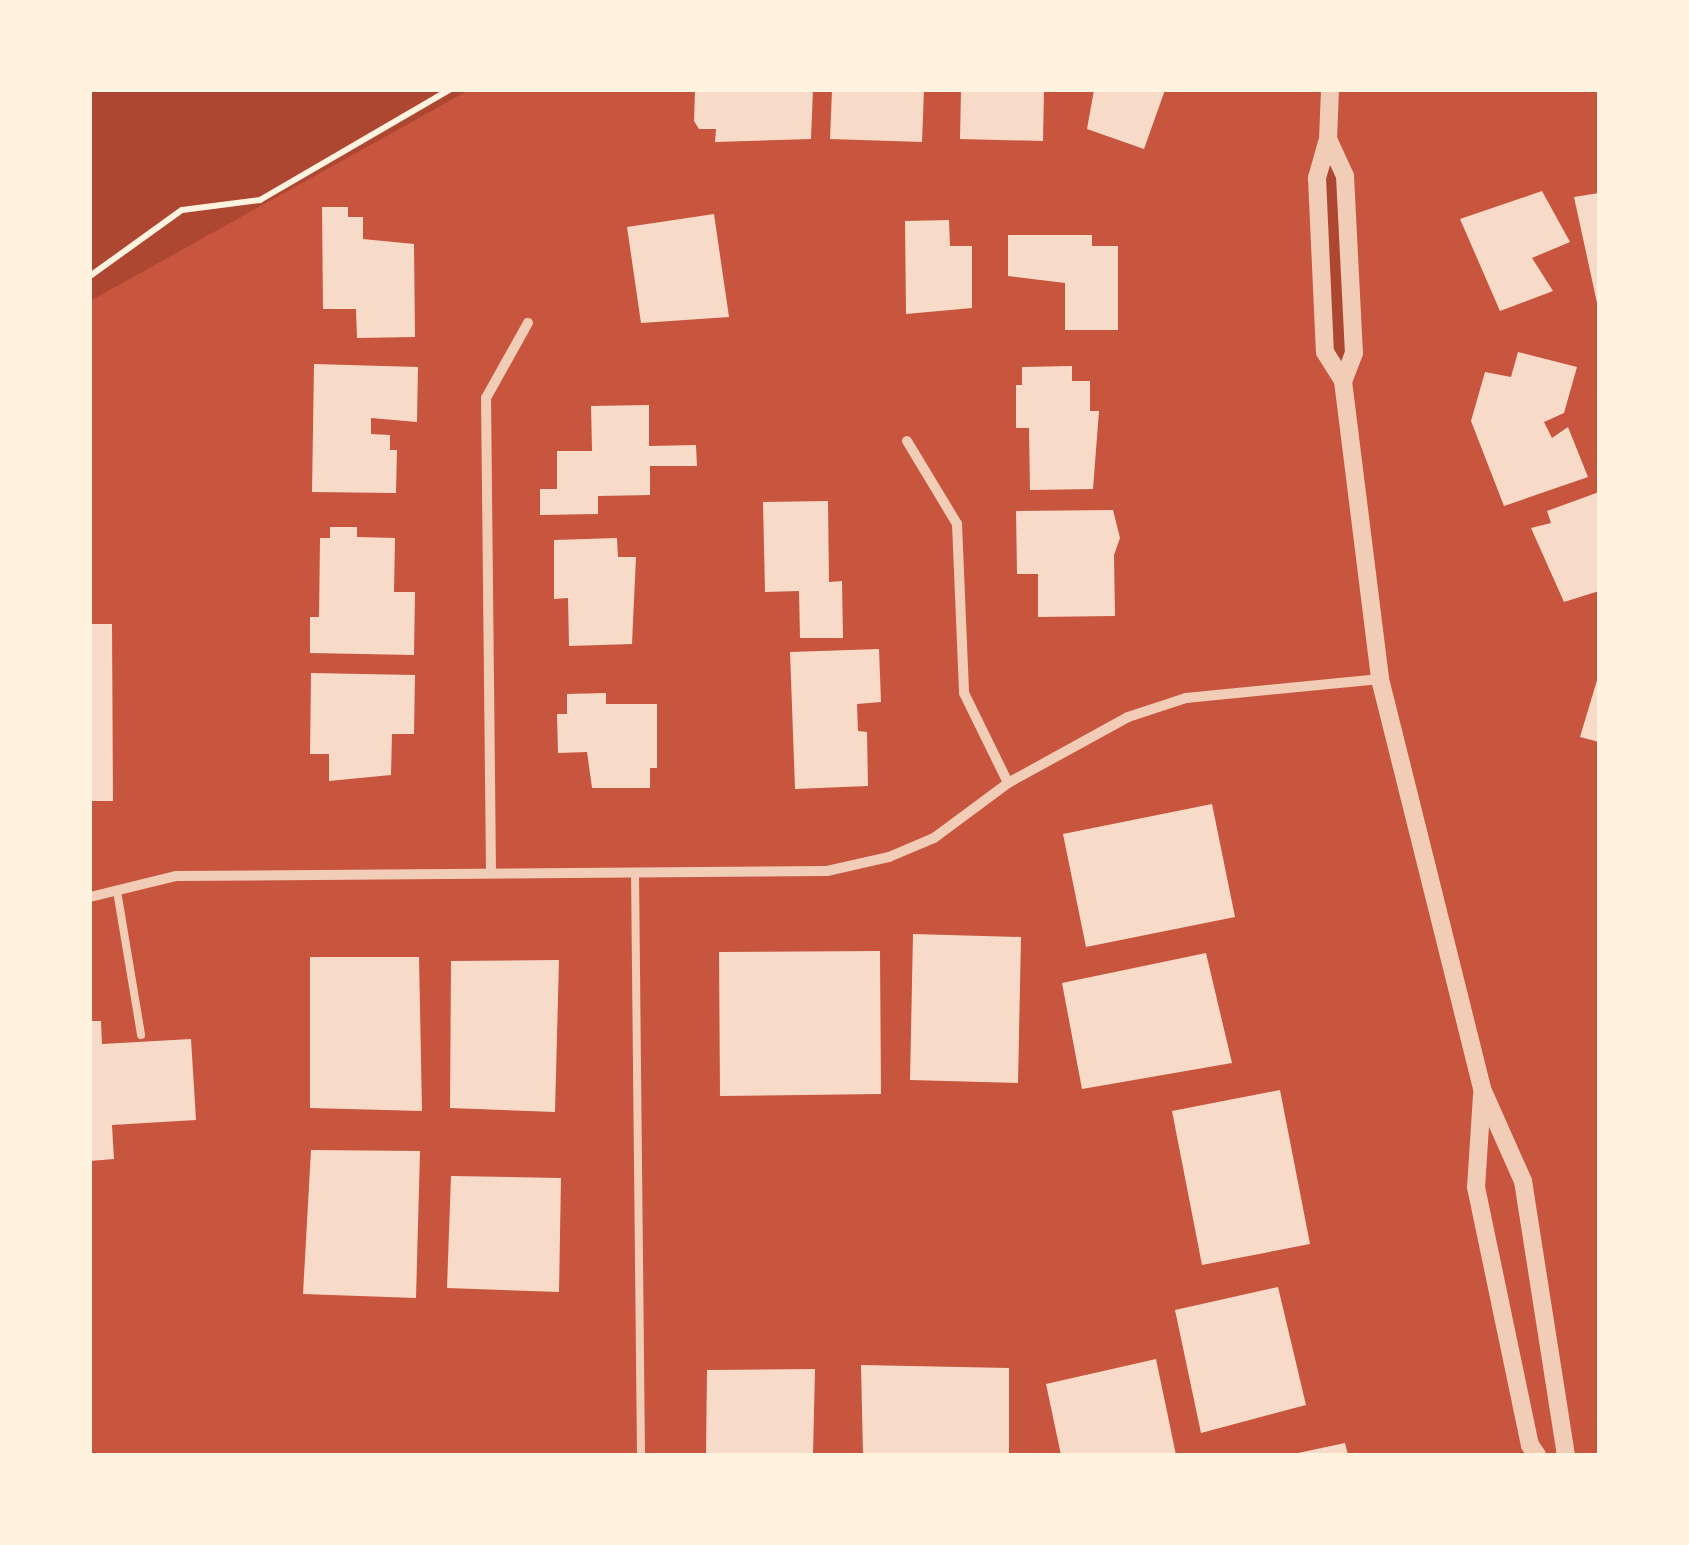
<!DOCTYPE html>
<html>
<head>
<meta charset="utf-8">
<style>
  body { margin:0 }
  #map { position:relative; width:1689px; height:1545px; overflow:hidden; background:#c8553d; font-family:Jost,sans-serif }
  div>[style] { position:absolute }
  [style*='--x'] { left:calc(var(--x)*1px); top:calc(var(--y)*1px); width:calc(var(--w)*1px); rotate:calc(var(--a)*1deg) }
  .green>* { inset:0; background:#ae4732 }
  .building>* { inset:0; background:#f7dbc8 }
  .path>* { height:6px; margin:-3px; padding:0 3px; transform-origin:3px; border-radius:3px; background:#fff3e0 }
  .service>* { height:8px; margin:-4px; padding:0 4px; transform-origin:4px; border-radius:4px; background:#f1ccb7 }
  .minor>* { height:10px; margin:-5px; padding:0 5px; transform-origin:5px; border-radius:5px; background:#f1ccb7 }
  .tertiary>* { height:18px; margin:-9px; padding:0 9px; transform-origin:9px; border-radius:9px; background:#f1ccb7 }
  span { translate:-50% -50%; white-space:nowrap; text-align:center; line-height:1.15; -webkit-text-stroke:9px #fff3e0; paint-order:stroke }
  .frame { position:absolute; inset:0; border:92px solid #fff3e0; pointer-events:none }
</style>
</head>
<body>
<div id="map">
  <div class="green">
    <i style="clip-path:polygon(90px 90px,469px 90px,90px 301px)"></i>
    <i style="clip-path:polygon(1328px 139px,1345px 176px,1354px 353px,1343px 381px,1325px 352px,1317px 178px)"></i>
  </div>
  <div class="building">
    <i style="clip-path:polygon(695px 90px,813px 90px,811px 139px,715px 142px,716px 129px,699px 129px,694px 121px)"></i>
    <i style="clip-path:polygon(832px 90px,924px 90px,922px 142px,830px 139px)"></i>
    <i style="clip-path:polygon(961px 90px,1044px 90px,1043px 141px,960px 139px)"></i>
    <i style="clip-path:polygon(1094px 90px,1165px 90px,1144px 149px,1087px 129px)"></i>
    <i style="clip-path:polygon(1542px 191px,1570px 242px,1532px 258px,1553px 291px,1500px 311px,1460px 219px)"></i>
    <i style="clip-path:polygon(1599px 193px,1599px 312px,1574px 197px)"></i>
    <i style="clip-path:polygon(322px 207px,348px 207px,348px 217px,363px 217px,363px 239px,414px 244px,415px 337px,357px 338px,356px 309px,323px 309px)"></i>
    <i style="clip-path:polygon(714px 214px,729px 317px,641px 323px,627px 227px)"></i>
    <i style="clip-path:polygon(949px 220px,950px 246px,972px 246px,972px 308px,906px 314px,905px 221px)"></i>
    <i style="clip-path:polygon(1008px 235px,1092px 235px,1092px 246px,1118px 246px,1118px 330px,1065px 330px,1065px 283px,1008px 276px)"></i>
    <i style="clip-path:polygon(1518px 352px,1577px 367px,1564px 413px,1544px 422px,1552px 438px,1568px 427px,1588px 477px,1504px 506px,1471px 421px,1485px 372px,1511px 377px)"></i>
    <i style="clip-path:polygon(314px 364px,418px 367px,417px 422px,371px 418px,371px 434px,390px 435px,390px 450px,397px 450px,396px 493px,312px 492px)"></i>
    <i style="clip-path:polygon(1072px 366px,1072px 381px,1090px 381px,1090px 411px,1099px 411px,1093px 489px,1030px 490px,1029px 428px,1016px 428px,1016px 385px,1022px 385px,1022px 367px)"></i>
    <i style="clip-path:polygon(649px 405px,649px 446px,696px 445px,697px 466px,650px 466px,650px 495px,598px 496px,598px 514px,540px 515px,540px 489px,557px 489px,557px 451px,592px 451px,591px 406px)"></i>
    <i style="clip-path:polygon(1599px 492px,1599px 591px,1564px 602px,1531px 528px,1551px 523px,1547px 511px)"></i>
    <i style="clip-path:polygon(828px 501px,829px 582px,842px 581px,843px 638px,800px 638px,799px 591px,765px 592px,763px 502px)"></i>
    <i style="clip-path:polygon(1113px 510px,1120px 538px,1114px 555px,1115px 616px,1038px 617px,1038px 574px,1017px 574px,1016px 511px)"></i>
    <i style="clip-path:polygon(330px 527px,357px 527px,357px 537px,395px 538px,394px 592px,415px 592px,414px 655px,310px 653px,310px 617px,319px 617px,320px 538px,330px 538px)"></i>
    <i style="clip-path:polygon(617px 538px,618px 557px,636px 557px,632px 644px,569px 646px,568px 598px,554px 599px,554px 540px)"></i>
    <i style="clip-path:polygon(90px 624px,112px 624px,113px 801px,90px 801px)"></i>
    <i style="clip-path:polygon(879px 649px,881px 702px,857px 704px,858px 731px,867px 732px,868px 786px,795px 789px,790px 652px)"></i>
    <i style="clip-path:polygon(311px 673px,415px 675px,414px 734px,392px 734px,391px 775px,329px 781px,329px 754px,310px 754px)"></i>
    <i style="clip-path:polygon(1598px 677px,1599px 677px,1599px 742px,1580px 737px)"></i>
    <i style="clip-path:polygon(606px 693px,606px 704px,657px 704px,657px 768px,650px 768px,650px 788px,592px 788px,587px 752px,558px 753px,557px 714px,567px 714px,567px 694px)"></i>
    <i style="clip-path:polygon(1212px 804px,1235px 917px,1086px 947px,1063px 834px)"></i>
    <i style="clip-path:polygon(913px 934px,1021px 937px,1018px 1083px,910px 1080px)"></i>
    <i style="clip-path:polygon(880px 951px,881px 1094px,720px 1096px,719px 952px)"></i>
    <i style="clip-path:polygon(1206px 953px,1232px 1063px,1082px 1089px,1062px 983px)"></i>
    <i style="clip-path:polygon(310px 957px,419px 957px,422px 1111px,310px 1108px)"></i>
    <i style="clip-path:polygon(559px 960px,555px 1112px,450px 1108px,451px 961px)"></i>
    <i style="clip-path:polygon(90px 1021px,101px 1021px,102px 1044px,191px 1039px,196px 1120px,112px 1125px,114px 1159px,90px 1161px)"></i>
    <i style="clip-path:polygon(1280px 1090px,1310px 1244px,1202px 1265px,1172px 1111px)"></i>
    <i style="clip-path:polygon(311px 1150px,420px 1151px,416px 1298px,303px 1294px)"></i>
    <i style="clip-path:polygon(451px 1176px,561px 1178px,559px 1292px,447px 1288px)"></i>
    <i style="clip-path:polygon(1278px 1287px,1306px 1405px,1201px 1433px,1175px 1310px)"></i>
    <i style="clip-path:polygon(1156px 1359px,1176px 1455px,1061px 1455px,1046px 1384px)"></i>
    <i style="clip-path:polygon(861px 1365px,1009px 1368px,1009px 1455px,863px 1455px)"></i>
    <i style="clip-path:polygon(815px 1369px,813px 1455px,706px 1455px,707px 1370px)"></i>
    <i style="clip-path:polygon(1345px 1443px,1348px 1455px,1298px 1455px,1298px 1453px)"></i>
  </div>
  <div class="path">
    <i style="--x:90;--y:276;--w:113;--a:-35.7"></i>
    <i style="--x:182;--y:210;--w:79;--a:-7.3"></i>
    <i style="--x:260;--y:200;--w:219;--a:-30.2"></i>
  </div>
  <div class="service">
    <i style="--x:635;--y:872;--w:583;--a:89.41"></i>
    <i style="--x:117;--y:891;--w:146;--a:80.5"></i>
  </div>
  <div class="minor">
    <i style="--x:907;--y:441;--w:97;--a:58.9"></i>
    <i style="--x:957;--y:524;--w:169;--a:87.6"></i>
    <i style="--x:964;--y:693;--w:100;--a:63.9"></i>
    <i style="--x:491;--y:872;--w:474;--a:-90.6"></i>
    <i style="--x:486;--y:398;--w:86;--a:-60.8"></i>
    <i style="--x:90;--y:897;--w:89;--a:-13.7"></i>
    <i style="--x:176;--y:876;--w:651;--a:-0.44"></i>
    <i style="--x:827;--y:871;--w:64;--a:-12.7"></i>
    <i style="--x:889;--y:857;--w:49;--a:-22.9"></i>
    <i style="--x:934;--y:838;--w:92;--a:-36.6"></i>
    <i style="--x:1008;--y:783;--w:137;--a:-28.8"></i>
    <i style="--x:1128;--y:717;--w:61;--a:-18.1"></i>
    <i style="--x:1186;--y:698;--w:195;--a:-5.6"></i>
  </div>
  <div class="tertiary">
    <i style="--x:1330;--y:90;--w:49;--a:92.3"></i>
    <i style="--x:1328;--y:139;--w:41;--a:105.8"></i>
    <i style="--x:1317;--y:178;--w:174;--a:87.4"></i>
    <i style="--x:1325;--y:352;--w:34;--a:58"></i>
    <i style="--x:1343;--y:381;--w:300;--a:82.9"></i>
    <i style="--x:1380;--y:679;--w:422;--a:76"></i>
    <i style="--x:1482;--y:1089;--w:101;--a:66"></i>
    <i style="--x:1523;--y:1181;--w:277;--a:81.1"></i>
    <i style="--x:1328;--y:139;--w:41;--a:65.3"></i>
    <i style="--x:1345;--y:176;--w:177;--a:87.1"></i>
    <i style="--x:1354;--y:353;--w:30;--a:111"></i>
    <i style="--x:1482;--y:1095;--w:92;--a:93.7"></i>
    <i style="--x:1476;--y:1187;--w:264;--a:78.2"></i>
    <i style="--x:1530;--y:1445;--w:12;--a:55"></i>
  </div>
  <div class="frame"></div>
</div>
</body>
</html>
